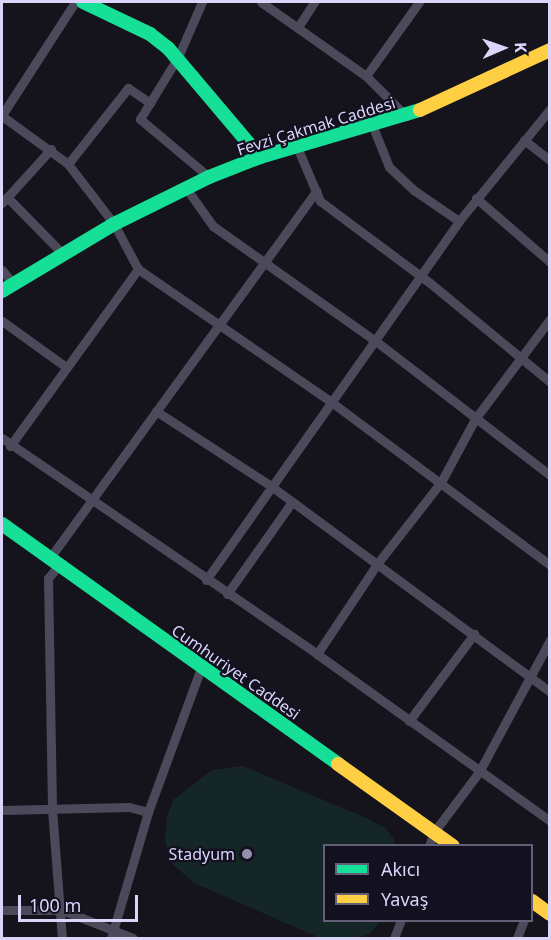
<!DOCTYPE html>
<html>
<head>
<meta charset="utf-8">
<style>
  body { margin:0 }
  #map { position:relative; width:551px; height:940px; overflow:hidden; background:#15141c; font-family:"Noto Sans",sans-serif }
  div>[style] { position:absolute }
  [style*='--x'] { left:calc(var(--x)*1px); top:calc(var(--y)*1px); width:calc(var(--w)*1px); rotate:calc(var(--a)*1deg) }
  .green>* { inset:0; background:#142626 }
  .street>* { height:9px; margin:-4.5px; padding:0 4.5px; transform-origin:4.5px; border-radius:4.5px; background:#4b4a5b }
  .fast>* { height:14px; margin:-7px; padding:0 7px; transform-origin:7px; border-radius:7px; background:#16e098 }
  .slow>* { height:14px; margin:-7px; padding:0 7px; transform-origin:7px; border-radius:7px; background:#ffcf43 }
  .dots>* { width:16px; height:16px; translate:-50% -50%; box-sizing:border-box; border:3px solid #131020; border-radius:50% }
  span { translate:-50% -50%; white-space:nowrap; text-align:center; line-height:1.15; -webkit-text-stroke:4.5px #131020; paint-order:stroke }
  .street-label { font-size:16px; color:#dad5f9 }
  .poi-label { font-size:16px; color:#dad5f9 }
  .right { translate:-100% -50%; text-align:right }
  .frame { position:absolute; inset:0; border:3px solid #dad5f9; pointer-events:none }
  .legend { position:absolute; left:323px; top:844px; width:210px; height:78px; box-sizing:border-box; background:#131020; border:2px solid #635f77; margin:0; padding:8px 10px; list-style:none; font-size:18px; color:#dad5f9 }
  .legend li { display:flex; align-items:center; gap:12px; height:30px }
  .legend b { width:30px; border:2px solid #635f77 }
  .north { position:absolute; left:473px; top:18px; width:60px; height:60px; -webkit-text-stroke:4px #131020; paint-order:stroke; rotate:88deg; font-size:16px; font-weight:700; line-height:24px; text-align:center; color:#dad5f9 }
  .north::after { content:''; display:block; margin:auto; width:21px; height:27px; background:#dad5f9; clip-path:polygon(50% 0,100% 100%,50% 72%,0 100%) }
  .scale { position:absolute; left:18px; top:895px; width:120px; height:27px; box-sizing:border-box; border:3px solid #dad5f9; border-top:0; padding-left:8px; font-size:18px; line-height:21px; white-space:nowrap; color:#dad5f9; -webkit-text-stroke:4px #131020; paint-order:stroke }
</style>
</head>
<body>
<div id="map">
  <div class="green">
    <i style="clip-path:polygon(243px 766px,369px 819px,385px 828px,394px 839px,395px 845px,324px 846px,324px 920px,381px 921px,369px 934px,358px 938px,320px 938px,194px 883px,170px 862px,165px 840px,167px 817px,173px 800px,212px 770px)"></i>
  </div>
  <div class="street">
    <i style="--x:202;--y:2;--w:60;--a:113.6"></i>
    <i style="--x:178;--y:57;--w:73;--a:121.5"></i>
    <i style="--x:140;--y:119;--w:90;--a:40"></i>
    <i style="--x:261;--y:2;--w:128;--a:35.2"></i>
    <i style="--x:366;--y:76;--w:57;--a:45"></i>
    <i style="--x:298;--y:27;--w:30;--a:-57"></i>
    <i style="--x:366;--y:76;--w:91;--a:-54.4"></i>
    <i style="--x:2;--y:115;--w:135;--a:-57.1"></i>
    <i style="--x:2;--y:116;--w:82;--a:36"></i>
    <i style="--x:68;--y:164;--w:76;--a:52.5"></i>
    <i style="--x:114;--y:224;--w:51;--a:61.9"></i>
    <i style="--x:138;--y:269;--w:233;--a:34.5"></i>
    <i style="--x:330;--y:401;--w:274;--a:36.7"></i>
    <i style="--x:373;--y:127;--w:43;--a:68.2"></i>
    <i style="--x:389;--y:167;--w:35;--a:43"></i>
    <i style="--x:415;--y:191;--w:53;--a:34.3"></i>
    <i style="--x:524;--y:140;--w:33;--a:38"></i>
    <i style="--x:297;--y:147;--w:59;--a:66.9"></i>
    <i style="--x:320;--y:201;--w:137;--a:36.7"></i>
    <i style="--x:430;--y:283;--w:156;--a:39.5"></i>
    <i style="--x:68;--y:164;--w:97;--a:-51.7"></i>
    <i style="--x:128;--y:88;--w:27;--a:34"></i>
    <i style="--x:186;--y:188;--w:47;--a:54.6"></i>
    <i style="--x:213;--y:226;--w:201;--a:35.3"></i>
    <i style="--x:377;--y:342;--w:218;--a:37.6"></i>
    <i style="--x:7;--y:197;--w:80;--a:45.5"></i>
    <i style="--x:476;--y:198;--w:98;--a:40.9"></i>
    <i style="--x:2;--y:203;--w:73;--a:-47.8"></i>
    <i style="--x:2;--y:270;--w:17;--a:50"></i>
    <i style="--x:2;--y:321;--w:79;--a:35.7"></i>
    <i style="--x:156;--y:411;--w:137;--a:33.1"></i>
    <i style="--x:271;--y:486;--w:347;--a:36.4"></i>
    <i style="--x:2;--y:438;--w:382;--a:34.4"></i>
    <i style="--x:317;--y:654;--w:287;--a:35.6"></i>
    <i style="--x:10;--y:446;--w:218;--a:-54.1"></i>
    <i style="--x:49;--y:559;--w:455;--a:-54"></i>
    <i style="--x:59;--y:565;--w:17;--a:130"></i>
    <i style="--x:48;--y:578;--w:231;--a:89"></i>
    <i style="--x:52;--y:809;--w:129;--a:85.6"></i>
    <i style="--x:206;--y:580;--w:439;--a:-54.8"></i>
    <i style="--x:459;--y:221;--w:144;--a:-50.9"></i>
    <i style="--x:227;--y:594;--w:113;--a:-54.8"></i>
    <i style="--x:317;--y:654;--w:108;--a:-56.3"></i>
    <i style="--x:377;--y:564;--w:104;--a:-52"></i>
    <i style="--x:441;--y:482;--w:72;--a:-61.6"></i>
    <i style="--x:475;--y:419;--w:125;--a:-53.1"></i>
    <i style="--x:409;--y:721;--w:109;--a:-53.2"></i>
    <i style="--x:2;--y:810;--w:127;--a:-1.4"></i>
    <i style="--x:129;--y:807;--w:20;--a:15"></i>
    <i style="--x:429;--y:846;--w:15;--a:-70"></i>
    <i style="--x:434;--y:832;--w:75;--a:-53.1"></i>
    <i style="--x:479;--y:772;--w:150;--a:-61.7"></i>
    <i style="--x:2;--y:910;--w:60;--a:0"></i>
    <i style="--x:62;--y:910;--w:76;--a:21.5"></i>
    <i style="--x:111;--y:938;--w:131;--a:-73.6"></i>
    <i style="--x:148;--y:812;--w:153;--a:-69.8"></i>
    <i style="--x:394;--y:938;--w:19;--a:-69"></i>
    <i style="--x:517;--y:938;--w:19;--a:-69"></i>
  </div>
  <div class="fast">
    <i style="--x:83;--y:2;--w:74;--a:25.5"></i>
    <i style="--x:150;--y:34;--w:23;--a:38"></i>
    <i style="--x:168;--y:48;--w:143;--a:49.8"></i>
    <i style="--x:2;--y:291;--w:131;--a:-30.9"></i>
    <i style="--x:114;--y:224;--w:106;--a:-26.3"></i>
    <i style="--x:209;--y:177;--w:55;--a:-21.4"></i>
    <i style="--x:260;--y:157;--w:167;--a:-16.4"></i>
    <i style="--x:2;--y:524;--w:413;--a:35.5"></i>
  </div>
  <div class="slow">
    <i style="--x:420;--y:110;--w:143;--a:-24.8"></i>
    <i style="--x:338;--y:764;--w:141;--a:35.5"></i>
    <i style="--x:532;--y:901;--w:22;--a:36"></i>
  </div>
  <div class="dots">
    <i style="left:247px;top:854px;background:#9591ac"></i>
  </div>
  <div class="street-label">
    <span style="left:316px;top:126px;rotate:-17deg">Fevzi Çakmak Caddesi</span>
    <span style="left:236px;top:672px;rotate:35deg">Cumhuriyet Caddesi</span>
  </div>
  <div class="poi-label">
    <span class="right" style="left:235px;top:854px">Stadyum</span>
  </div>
  <div class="frame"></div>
  <ul class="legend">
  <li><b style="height:8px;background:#16e098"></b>Akıcı</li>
  <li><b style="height:8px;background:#ffcf43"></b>Yavaş</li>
  </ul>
  <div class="north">K</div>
  <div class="scale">100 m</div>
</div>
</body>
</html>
